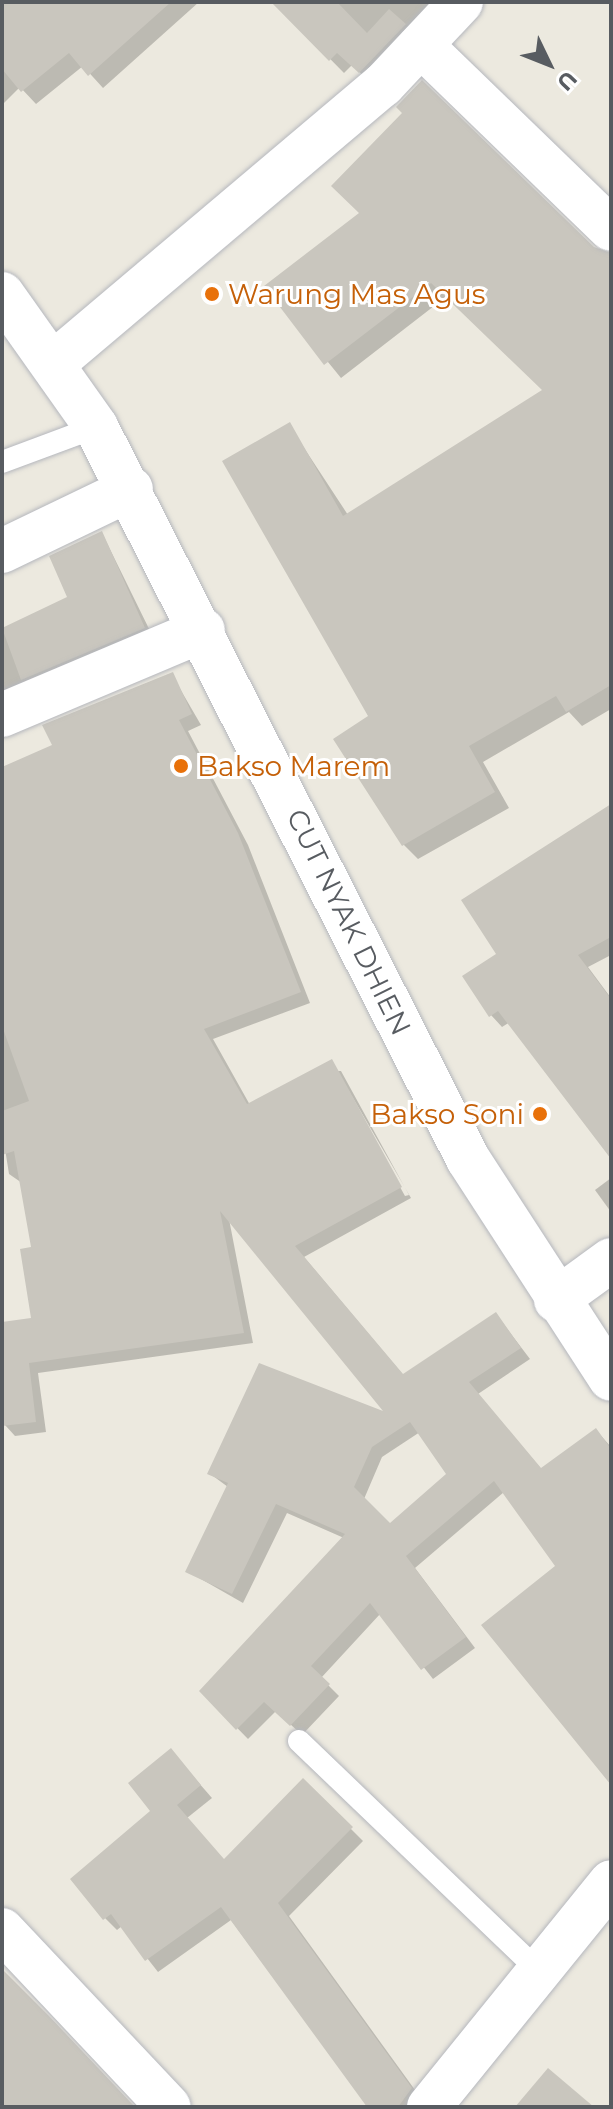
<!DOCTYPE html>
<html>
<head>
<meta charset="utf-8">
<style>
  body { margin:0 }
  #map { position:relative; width:613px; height:2109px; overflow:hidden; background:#ece9df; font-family:Montserrat,sans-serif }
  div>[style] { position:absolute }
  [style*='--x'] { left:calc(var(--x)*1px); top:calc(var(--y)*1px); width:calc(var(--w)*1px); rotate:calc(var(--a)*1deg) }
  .shadow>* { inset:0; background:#0003 }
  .building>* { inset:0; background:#c9c6be }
  .roads { filter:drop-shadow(0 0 2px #b5b7bd) drop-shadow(0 0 2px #b5b7bd) }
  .lane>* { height:22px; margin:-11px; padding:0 11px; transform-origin:11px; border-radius:11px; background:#fff }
  .street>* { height:44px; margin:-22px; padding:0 22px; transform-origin:22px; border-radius:22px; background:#fff }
  .secondary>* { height:44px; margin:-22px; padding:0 22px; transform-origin:22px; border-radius:22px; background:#fff }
  .dots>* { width:22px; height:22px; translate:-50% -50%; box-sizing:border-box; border:4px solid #fff; border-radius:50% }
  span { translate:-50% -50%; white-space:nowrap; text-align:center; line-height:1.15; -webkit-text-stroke:6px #fff; paint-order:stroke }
  .food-label { font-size:28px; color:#c56008 }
  .left { translate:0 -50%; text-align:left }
  .right { translate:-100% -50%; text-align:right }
  .street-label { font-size:28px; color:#585c61 }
  .frame { position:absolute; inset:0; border:4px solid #585c61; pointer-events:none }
  .north { position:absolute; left:509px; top:24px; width:80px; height:80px; -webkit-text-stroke:6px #fff; paint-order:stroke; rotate:133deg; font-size:22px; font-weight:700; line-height:32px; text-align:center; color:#585c61 }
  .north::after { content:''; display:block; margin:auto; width:28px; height:36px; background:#585c61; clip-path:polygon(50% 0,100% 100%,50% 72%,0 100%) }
</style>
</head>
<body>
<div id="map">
  <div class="shadow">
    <i style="clip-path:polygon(2px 2px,199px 2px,103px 88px,83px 66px,36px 104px,20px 87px,2px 105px)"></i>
    <i style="clip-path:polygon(274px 2px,448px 2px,373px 85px,352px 65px,344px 73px)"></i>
    <i style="clip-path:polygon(592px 249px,611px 254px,611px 709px,582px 726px,569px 712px,483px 762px,509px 808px,418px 859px,403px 844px,289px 425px,348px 515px,545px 390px,447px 296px,341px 378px,267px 287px)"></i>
    <i style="clip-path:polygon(102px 533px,154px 639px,2px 705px,2px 630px,69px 598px)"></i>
    <i style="clip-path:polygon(evenodd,172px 675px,201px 725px,188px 731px,248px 845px,310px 1003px,213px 1039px,250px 1105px,332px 1062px,411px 1198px,304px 1257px,404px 1376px,496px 1314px,530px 1359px,478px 1394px,542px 1470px,596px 1430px,611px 1447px,611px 1778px,558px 1566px,504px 1492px,415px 1568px,475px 1648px,433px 1679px,381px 1613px,321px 1678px,339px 1696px,302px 1735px,276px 1711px,248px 1739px,201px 1691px,344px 1538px,287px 1513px,243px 1603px,187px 1571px,228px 1487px,209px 1473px,390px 1416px,229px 1219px,253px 1343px,38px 1373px,46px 1432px,15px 1436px,5px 1425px,2px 1324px,33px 1320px,33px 1249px,22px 1183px,9px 1174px,2px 1130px,2px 768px,54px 746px,172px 675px,336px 1071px,341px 1071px,409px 1195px,405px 1196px,336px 1071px,172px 675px,420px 1432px,449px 1475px,390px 1526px,364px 1499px,382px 1457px,420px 1432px)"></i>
    <i style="clip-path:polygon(611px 816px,611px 955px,588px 967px,611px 998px,611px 1156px,510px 1022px,502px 1027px,491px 1015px,498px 954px)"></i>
    <i style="clip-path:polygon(611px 1178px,611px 1212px,595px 1190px)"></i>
    <i style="clip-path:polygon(171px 1751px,212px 1798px,187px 1818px,224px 1861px,303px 1781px,363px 1841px,289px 1916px,423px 2101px,416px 2107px,369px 2107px,231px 1920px,158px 1972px,122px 1926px,117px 1930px,105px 1918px,153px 1812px)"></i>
  </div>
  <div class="building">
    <i style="clip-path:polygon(2px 2px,171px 2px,88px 76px,69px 53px,21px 92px,2px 69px)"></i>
    <i style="clip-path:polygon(271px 2px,337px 2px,367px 33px,389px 9px,406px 24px,359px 73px,337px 53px,329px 61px)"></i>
    <i style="clip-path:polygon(422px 80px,594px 247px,611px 253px,611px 685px,566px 712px,556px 696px,469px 746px,495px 792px,402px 846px,333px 739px,368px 716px,222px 461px,290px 422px,343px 516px,542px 390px,431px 283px,324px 365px,264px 286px,359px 213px,331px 186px,402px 113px,396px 107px)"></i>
    <i style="clip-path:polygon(102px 531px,145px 628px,21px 680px,2px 628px,67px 597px,49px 556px)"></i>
    <i style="clip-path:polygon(evenodd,173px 672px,192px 714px,179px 720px,238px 833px,301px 992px,204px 1029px,247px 1104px,332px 1059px,402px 1187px,295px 1246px,403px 1374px,496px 1312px,521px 1348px,469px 1382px,541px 1468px,596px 1428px,611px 1449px,611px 1785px,481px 1625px,555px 1566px,494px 1481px,406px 1556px,466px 1637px,421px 1670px,370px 1603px,311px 1666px,330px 1684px,290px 1726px,264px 1702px,236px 1730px,199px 1691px,345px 1534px,276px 1504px,232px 1594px,185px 1572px,228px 1483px,207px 1474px,259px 1363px,383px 1411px,220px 1211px,244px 1333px,29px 1363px,36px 1422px,2px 1426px,2px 1322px,31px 1318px,20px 1249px,31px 1247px,14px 1151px,2px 1155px,2px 1111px,29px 1101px,2px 1026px,2px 767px,52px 745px,42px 725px,173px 672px,410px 1422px,446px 1474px,390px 1523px,354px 1487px,372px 1447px,410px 1422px)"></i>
    <i style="clip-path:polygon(611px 804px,611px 937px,578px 955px,611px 999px,611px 1159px,498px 1011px,489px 1017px,462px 976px,496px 954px,461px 900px)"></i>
    <i style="clip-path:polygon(171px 1748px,201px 1785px,177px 1805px,224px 1859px,303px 1778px,353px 1827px,278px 1903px,412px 2088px,398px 2107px,367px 2107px,221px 1907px,145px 1961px,111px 1914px,103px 1920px,70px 1879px,150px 1811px,128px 1783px)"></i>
    <i style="clip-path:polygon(2px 1969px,50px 2017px,135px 2107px,2px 2107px)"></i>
    <i style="clip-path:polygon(548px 2068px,594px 2107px,515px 2107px)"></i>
  </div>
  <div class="roads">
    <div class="lane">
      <i style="--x:2;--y:462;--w:100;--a:-20.4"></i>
      <i style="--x:299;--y:1741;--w:334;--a:43.8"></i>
    </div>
    <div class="street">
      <i style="--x:421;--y:45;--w:264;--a:44.1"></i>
      <i style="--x:56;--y:361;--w:428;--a:-40.2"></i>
      <i style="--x:383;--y:85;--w:114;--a:-46.8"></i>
      <i style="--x:2;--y:551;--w:143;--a:-25.7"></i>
      <i style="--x:2;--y:715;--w:218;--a:-22.9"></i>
      <i style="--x:556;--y:1300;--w:68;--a:-36"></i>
      <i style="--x:2;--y:1930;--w:243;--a:46.7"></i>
    </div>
    <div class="secondary">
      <i style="--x:2;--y:294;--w:163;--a:54.7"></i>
      <i style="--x:96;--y:427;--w:821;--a:63.06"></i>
      <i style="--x:468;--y:1159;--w:262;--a:57"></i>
      <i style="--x:429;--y:2107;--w:289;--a:-51"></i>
    </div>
  </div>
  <div class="dots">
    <i style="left:212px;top:294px;background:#e8710a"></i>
    <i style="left:181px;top:766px;background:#e8710a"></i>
    <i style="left:540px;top:1114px;background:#e8710a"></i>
  </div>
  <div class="food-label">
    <span class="left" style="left:228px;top:294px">Warung Mas Agus</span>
    <span class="left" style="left:197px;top:766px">Bakso Marem</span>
    <span class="right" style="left:524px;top:1114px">Bakso Soni</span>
  </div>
  <div class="street-label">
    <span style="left:349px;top:922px;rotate:64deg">CUT NYAK DHIEN</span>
  </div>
  <div class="frame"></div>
  <div class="north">U</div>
</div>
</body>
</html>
